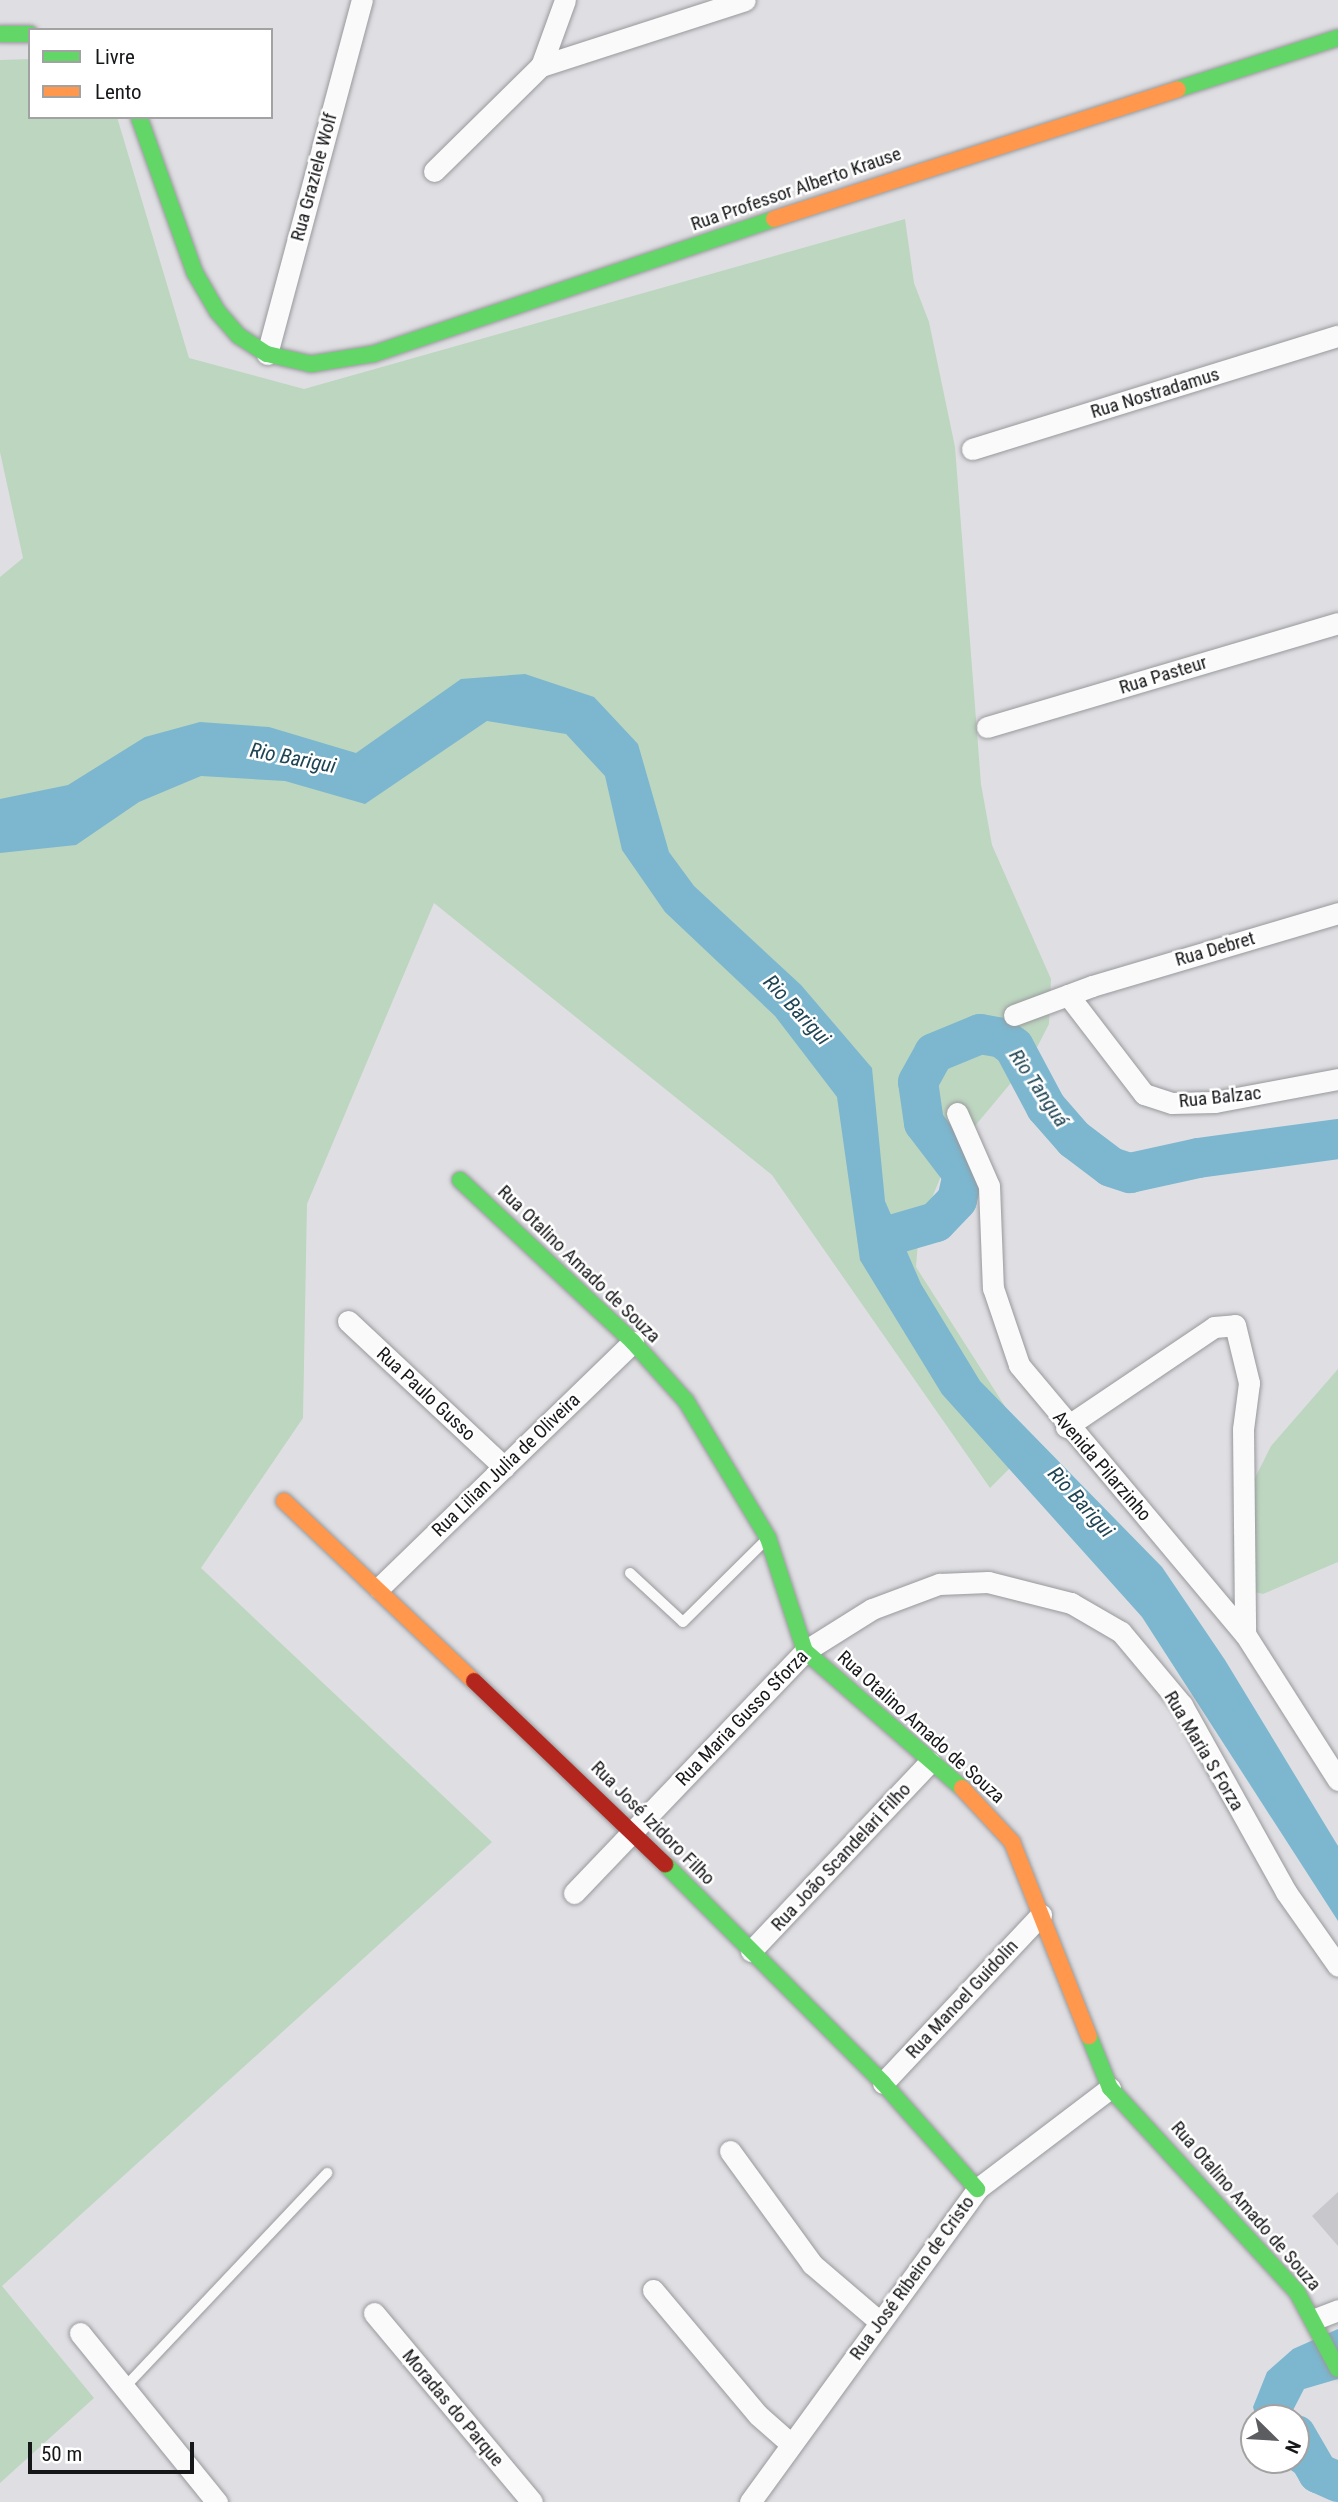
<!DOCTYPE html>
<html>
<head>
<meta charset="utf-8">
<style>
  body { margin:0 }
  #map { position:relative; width:1338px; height:2502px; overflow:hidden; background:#dfdfe3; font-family:"Roboto Condensed",sans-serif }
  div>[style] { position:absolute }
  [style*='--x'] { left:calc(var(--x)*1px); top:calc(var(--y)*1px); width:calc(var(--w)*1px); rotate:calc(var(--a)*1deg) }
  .green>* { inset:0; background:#bdd6c0 }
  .water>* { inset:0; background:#7cb7cf }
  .river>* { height:40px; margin:-20px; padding:0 20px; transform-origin:20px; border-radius:20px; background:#7cb7cf }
  .building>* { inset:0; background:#c8c8cc }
  .roads { filter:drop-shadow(0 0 2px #98999c) drop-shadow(0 0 2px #98999c) }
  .lane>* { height:10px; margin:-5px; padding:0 5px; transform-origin:5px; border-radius:5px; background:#fafafb }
  .street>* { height:21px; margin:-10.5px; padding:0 10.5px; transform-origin:10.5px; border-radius:10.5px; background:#fafafb }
  .fast>* { height:16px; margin:-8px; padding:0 8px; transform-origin:8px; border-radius:8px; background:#63d668 }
  .slow>* { height:16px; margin:-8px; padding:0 8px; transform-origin:8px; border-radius:8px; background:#ff974d }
  .jam>* { height:16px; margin:-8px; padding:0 8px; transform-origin:8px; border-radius:8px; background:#b3261e }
  span { translate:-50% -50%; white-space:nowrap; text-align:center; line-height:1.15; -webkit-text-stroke:5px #fff; paint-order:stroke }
  .street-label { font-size:19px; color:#161719 }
  .water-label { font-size:21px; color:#1f4554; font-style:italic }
  .legend { position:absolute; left:28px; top:28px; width:245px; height:91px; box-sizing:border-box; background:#fff; border:2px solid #a2a2a3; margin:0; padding:9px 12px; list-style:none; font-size:21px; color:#161719 }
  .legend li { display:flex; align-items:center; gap:14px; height:35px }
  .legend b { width:35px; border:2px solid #a2a2a3 }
  .north { position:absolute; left:1240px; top:2404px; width:70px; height:70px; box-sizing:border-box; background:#fff; border:2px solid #a2a2a3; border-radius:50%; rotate:114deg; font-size:19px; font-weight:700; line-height:28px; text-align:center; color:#161719 }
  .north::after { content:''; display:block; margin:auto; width:24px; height:32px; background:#5c5d60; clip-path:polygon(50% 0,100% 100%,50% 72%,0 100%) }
  .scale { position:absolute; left:28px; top:2442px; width:166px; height:32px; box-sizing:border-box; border:4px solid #161719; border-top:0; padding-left:9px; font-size:21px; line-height:24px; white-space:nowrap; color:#161719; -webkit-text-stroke:5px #fff; paint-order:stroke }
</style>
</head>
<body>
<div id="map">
  <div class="green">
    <i style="clip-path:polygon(30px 59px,30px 117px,117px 117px,189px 358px,304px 389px,905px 219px,914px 283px,929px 322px,955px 447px,981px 784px,992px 845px,1051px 979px,1049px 1024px,1031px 1059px,949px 1157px,919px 1229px,916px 1267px,1031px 1447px,990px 1488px,772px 1175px,434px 903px,307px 1204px,303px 1418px,201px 1568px,492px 1842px,2px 2286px,94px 2398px,0 2483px,0 577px,23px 558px,0 452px,0 60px)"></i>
    <i style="clip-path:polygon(1338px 1369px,1338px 1562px,1263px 1594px,1234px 1587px,1233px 1536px,1245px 1498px,1271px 1446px)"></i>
  </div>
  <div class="water">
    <i style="clip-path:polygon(525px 674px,594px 697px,638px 744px,669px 852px,694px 886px,801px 985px,872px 1068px,885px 1201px,921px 1284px,980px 1381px,1162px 1567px,1225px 1660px,1338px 1846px,1338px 1921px,1142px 1617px,942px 1394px,860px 1260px,837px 1097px,775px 1016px,665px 912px,622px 850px,605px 776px,566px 734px,487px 721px,365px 804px,285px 781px,201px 776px,139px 802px,76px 845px,0 853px,0 799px,68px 785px,145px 737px,200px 722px,269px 727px,356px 753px,461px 679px)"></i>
    <i style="clip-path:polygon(1338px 2329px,1338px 2379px,1304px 2389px,1289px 2418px,1256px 2418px,1253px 2407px,1267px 2372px,1293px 2349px)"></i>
    <i style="clip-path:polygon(1296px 2437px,1338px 2466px,1338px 2502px,1276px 2460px,1296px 2460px)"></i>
  </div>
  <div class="river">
    <i style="--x:888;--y:1236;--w:50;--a:-16.3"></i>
    <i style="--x:936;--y:1222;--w:30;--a:-46"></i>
    <i style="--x:957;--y:1200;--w:27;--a:-77"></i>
    <i style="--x:963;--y:1174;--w:64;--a:-127.4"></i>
    <i style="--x:924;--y:1123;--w:41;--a:-98.3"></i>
    <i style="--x:918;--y:1082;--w:33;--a:-61"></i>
    <i style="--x:934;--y:1053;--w:50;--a:-22.4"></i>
    <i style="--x:980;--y:1034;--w:22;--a:10"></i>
    <i style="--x:1002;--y:1038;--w:15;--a:37"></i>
    <i style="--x:1014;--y:1047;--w:68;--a:61.9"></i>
    <i style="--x:1046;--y:1107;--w:43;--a:48.8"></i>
    <i style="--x:1074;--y:1139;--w:46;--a:37.1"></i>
    <i style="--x:1111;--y:1167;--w:20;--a:18"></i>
    <i style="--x:1130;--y:1173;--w:70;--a:-12.4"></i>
    <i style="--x:1198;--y:1158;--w:141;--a:-7.7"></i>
    <i style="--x:1296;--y:2435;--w:44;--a:59.9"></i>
    <i style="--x:1318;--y:2473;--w:22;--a:24"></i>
  </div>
  <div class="building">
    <i style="clip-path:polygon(1338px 2192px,1338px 2246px,1312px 2216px)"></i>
  </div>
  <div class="roads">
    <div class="lane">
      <i style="--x:630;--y:1573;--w:72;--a:42.8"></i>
      <i style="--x:683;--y:1622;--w:117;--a:-44.7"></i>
      <i style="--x:124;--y:2388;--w:296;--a:-46.6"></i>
    </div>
    <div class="street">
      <i style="--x:541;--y:66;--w:70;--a:-70"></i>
      <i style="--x:434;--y:171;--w:150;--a:-44.5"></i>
      <i style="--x:541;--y:66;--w:214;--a:-17.9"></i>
      <i style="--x:267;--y:354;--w:367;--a:-75"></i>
      <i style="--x:972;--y:449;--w:383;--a:-17.2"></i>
      <i style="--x:987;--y:727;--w:366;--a:-16.5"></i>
      <i style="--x:1068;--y:995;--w:125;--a:52.5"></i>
      <i style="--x:1144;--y:1094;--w:29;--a:18"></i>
      <i style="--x:1172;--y:1103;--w:43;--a:-1.3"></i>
      <i style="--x:1215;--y:1102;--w:125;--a:-10.6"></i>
      <i style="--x:1014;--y:1015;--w:83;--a:-20.4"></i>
      <i style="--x:1092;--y:986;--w:257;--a:-16.5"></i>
      <i style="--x:957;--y:1113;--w:80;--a:66.3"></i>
      <i style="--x:989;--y:1186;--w:102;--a:87.8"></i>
      <i style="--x:993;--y:1288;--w:81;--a:71.3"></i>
      <i style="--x:1019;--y:1365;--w:351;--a:50"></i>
      <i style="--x:1245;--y:1634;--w:173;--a:57.5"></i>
      <i style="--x:348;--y:1321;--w:214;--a:43.1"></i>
      <i style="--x:1066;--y:1427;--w:179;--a:-34"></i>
      <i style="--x:1214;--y:1327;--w:21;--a:-5"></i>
      <i style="--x:1235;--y:1325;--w:60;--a:76.4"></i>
      <i style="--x:1249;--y:1383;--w:46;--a:97.4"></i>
      <i style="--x:1243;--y:1429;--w:205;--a:89.4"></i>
      <i style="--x:379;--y:1588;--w:354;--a:-44.1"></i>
      <i style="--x:574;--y:1893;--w:335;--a:-46.3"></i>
      <i style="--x:805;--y:1651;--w:79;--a:-32.1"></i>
      <i style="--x:872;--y:1609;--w:72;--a:-20.5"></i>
      <i style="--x:939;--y:1584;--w:49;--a:-2.3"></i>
      <i style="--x:988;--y:1582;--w:86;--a:14.2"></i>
      <i style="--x:1071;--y:1603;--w:58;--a:30.1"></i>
      <i style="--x:1121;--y:1632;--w:95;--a:50.1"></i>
      <i style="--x:1182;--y:1705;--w:214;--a:60.9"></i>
      <i style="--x:1286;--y:1892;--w:90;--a:54.9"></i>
      <i style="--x:751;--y:1951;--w:260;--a:-46.6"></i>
      <i style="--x:883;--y:2083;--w:231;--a:-46.8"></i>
      <i style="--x:730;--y:2151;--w:140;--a:54"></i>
      <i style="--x:812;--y:2264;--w:89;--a:40.5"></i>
      <i style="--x:653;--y:2290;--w:163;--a:50"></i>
      <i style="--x:758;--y:2415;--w:44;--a:41.3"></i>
      <i style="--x:374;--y:2313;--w:246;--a:50.1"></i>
      <i style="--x:1315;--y:2319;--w:25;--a:-21"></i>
      <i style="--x:80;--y:2333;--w:218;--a:51"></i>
      <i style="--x:750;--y:2502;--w:387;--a:-54"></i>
      <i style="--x:977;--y:2189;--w:167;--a:-37.2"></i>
    </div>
    <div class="fast">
      <i style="--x:0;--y:34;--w:30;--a:0"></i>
      <i style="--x:1178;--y:89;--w:168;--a:-17.7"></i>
      <i style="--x:139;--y:117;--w:166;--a:70.3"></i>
      <i style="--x:195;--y:273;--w:44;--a:59.9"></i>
      <i style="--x:217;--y:311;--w:33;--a:49"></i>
      <i style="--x:239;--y:336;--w:33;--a:33"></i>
      <i style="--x:267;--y:354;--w:45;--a:12.8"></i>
      <i style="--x:311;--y:364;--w:63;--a:-9.2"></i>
      <i style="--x:373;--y:354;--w:423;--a:-18.6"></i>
      <i style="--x:460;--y:1180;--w:237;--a:43.1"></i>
      <i style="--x:633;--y:1342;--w:79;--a:48.1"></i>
      <i style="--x:686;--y:1401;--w:160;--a:59.1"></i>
      <i style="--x:768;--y:1538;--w:119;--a:71.9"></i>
      <i style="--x:805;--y:1651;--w:208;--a:41.1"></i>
      <i style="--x:665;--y:1864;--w:309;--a:45.1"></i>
      <i style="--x:883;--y:2083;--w:142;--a:48.4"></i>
      <i style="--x:1089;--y:2036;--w:56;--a:68"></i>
      <i style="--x:1110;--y:2088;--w:277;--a:47.5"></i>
      <i style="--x:1297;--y:2292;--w:87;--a:62"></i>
    </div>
    <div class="slow">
      <i style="--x:774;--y:219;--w:424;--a:-17.8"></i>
      <i style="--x:284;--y:1501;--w:262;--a:43.5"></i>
      <i style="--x:962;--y:1788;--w:74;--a:47.2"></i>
      <i style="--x:1012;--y:1842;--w:209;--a:68.4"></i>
    </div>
    <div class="jam">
      <i style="--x:474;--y:1681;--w:265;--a:43.8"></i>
    </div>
  </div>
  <div class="street-label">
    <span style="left:314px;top:177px;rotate:-75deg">Rua Graziele Wolf</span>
    <span style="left:796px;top:189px;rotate:-19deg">Rua Professor Alberto Krause</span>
    <span style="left:1155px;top:393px;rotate:-17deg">Rua Nostradamus</span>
    <span style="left:1163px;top:675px;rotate:-17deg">Rua Pasteur</span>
    <span style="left:1215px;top:949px;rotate:-16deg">Rua Debret</span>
    <span style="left:1220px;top:1097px;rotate:-6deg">Rua Balzac</span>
    <span style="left:579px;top:1264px;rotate:44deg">Rua Otalino Amado de Souza</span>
    <span style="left:426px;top:1394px;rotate:43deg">Rua Paulo Gusso</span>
    <span style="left:506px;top:1465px;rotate:-44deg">Rua Lilian Julia de Oliveira</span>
    <span style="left:1102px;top:1466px;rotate:49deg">Avenida Pilarzinho</span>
    <span style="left:742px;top:1718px;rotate:-46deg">Rua Maria Gusso Sforza</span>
    <span style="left:921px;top:1727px;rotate:42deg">Rua Otalino Amado de Souza</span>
    <span style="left:1204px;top:1751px;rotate:59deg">Rua Maria S Forza</span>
    <span style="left:653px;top:1823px;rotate:45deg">Rua José Izidoro Filho</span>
    <span style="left:841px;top:1857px;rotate:-47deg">Rua João Scandelari Filho</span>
    <span style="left:962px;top:1999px;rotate:-47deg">Rua Manoel Guidolin</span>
    <span style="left:1246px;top:2206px;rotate:49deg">Rua Otalino Amado de Souza</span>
    <span style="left:912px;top:2278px;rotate:-54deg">Rua José Ribeiro de Cristo</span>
    <span style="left:453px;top:2408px;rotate:50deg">Moradas do Parque</span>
  </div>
  <div class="water-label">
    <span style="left:293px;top:758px;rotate:11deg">Rio Barigui</span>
    <span style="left:797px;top:1010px;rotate:47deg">Rio Barigui</span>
    <span style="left:1039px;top:1088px;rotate:56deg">Rio Tanguá</span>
    <span style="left:1081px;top:1502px;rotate:48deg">Rio Barigui</span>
  </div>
  <ul class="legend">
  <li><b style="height:9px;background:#63d668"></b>Livre</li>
  <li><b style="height:9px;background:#ff974d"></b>Lento</li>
  </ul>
  <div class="north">N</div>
  <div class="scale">50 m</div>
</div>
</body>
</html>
